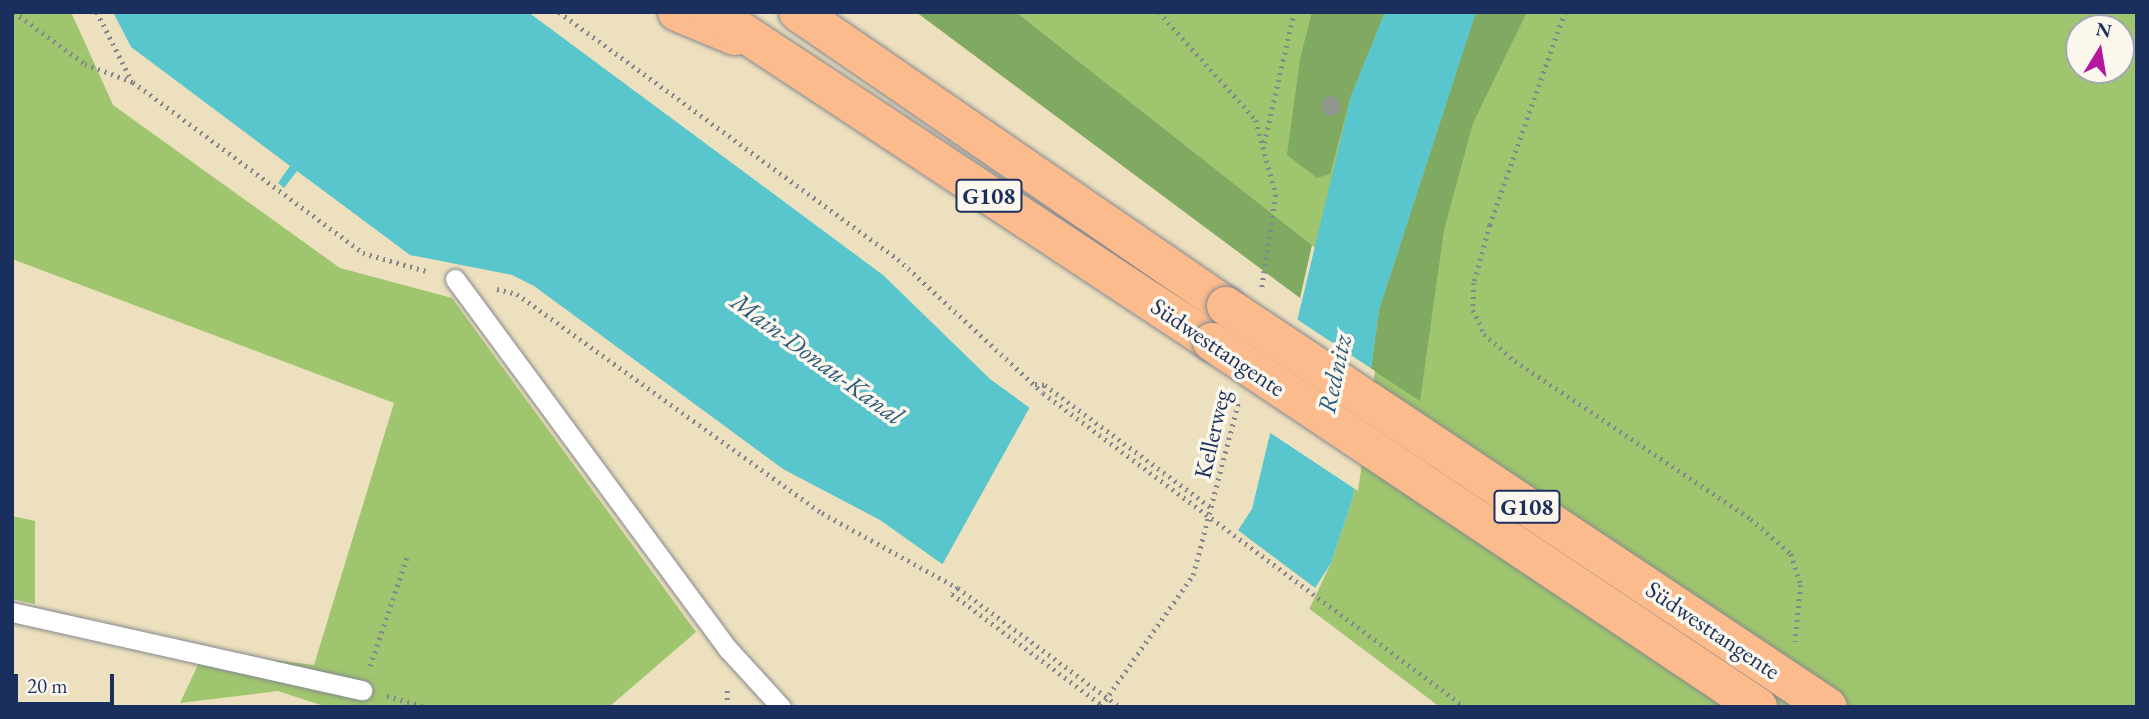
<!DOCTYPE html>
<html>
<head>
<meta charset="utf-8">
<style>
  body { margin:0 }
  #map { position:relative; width:2149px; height:719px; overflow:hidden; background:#ede0be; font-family:"EB Garamond",serif }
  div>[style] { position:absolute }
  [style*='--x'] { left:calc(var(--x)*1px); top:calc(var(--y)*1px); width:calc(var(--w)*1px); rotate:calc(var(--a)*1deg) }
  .green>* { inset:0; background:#a0c56f }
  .forest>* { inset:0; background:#80aa62 }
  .water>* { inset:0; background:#58c6cc }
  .pier>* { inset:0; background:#ede0be }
  .path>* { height:4.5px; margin-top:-2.25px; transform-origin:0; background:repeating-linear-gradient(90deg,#84888e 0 2px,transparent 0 7px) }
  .roads { filter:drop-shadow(0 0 2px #84888e) drop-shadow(0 0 2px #84888e) }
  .lane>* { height:19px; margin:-9.5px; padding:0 9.5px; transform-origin:9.5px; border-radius:9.5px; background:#fff }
  .highway>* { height:38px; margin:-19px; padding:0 19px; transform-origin:19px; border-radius:19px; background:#fbbb8c }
  .path-bridge>* { height:4.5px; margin-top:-2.25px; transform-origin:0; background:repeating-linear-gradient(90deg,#84888e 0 2px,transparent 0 7px) }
  .bridges { filter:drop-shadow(0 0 2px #84888e) drop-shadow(0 0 2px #84888e) }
  .highway-bridge>* { height:38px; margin:-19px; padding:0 19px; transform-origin:19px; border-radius:19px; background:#fbbb8c }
  .trees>* { width:20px; height:20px; margin:-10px; border-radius:50%; background:#90978c }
  span { translate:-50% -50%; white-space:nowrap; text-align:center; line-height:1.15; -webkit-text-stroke:7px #fbf7ec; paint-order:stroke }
  .shield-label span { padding:2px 5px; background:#fbf7ec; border:2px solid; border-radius:5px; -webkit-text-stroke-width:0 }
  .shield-label { font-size:23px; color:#1b2f5e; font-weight:700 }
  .street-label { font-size:24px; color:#1b2f5e }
  .water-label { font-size:26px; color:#2d5c7f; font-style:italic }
  .frame { position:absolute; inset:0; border:14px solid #1b2f5e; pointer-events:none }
  .north { position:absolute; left:2065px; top:14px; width:70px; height:70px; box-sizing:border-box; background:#fbf7ec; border:2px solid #a1a7b3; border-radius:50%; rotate:11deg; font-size:19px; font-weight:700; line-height:28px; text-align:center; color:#1b2f5e }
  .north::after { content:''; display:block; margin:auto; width:24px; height:32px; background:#b5179e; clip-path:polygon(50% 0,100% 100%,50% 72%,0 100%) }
  .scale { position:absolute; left:14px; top:674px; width:100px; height:32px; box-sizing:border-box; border:4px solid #1b2f5e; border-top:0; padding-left:9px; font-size:21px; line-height:24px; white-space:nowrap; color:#1b2f5e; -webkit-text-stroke:5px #fbf7ec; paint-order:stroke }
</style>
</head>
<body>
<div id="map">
  <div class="green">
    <i style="clip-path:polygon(12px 12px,71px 12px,113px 105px,340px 268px,452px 298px,696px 632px,609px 707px,327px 707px,278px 691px,180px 703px,204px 652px,314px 665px,394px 403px,12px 259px)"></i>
    <i style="clip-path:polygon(evenodd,1016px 12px,2137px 12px,2137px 707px,1263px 707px,1331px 563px,1353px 498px,1379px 310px,1312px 245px,1016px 12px,2079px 28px,2121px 28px,2121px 70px,2079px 70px,2079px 28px)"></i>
    <i style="clip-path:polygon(12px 516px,35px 521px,35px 604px,12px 599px)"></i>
  </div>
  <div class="forest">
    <i style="clip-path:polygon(916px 12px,1016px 12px,1312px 245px,1300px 298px)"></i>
    <i style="clip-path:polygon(1312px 12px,1385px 12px,1351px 96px,1330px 174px,1317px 178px,1287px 155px,1300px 59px)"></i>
    <i style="clip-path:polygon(1476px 12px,1527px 12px,1473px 123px,1444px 230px,1420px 401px,1371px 369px,1379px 310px)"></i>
  </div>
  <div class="water">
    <i style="clip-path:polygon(113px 12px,528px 12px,883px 275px,990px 379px,1225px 550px,1252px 509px,1351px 96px,1385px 12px,1476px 12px,1379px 310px,1353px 498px,1331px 563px,1303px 607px,1130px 697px,880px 520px,783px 469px,534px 286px,512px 275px,410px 255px,297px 171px,284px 188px,278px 183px,290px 166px,131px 47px)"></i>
  </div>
  <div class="pier">
    <i style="clip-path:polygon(1292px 316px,1375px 371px,1358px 491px,1266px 430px)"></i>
    <i style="clip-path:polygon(1031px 405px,1224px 545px,1235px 528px,1318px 590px,1307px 607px,1440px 707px,1121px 707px,1126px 698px,941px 567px)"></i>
  </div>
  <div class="path">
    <i style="--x:14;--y:12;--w:88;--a:36.2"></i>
    <i style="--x:85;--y:64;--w:51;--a:20.6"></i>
    <i style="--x:133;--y:82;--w:287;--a:36.6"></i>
    <i style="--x:363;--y:253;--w:70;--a:15.8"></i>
    <i style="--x:97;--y:12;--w:77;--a:63.1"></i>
    <i style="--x:559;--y:12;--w:419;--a:36.1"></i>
    <i style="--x:898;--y:259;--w:197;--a:42.7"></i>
    <i style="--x:1159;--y:12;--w:145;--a:48.1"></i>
    <i style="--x:1256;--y:120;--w:78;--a:75.1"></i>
    <i style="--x:1276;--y:195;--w:94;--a:98.6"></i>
    <i style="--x:1565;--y:12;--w:226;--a:109.4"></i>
    <i style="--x:1490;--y:225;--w:60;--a:105.4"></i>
    <i style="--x:1474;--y:283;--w:27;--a:92"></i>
    <i style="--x:1473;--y:310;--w:26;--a:65"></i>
    <i style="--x:1484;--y:334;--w:41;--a:41.1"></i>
    <i style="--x:1515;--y:361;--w:284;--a:33.8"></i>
    <i style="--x:1751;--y:519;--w:53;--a:41.2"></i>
    <i style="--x:1791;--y:554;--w:33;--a:72"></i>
    <i style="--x:1801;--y:585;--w:57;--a:96"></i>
    <i style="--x:1264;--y:143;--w:134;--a:-77.1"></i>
    <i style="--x:497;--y:289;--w:21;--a:14"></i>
    <i style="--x:517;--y:294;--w:375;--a:35.7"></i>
    <i style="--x:822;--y:513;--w:155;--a:28.9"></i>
    <i style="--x:958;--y:588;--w:8;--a:135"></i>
    <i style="--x:952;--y:594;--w:187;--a:36.5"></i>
    <i style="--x:1035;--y:384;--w:10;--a:6"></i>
    <i style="--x:1045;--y:385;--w:207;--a:36.4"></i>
    <i style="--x:370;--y:666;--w:115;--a:-71.3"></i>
    <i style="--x:387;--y:696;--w:41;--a:15.4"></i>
    <i style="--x:1101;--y:706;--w:160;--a:-54.9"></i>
    <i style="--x:1193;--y:575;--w:178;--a:-75.3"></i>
    <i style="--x:727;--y:707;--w:20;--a:-90"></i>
  </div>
  <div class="roads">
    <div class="lane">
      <i style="--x:455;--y:279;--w:460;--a:53.6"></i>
      <i style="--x:728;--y:649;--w:79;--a:47.6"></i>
      <i style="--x:12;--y:612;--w:359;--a:12.6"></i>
    </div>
    <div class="highway">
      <i style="--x:677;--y:12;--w:63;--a:22.5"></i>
      <i style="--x:712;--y:12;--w:599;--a:33.42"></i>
      <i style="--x:798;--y:12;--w:519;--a:34.49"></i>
    </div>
  </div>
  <div class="path-bridge">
    <i style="--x:1043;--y:393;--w:526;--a:36.65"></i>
    <i style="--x:958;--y:588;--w:201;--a:36.3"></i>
  </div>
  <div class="bridges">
    <div class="highway-bridge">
      <i style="--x:1226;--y:306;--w:723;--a:33.67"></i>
      <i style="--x:1212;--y:342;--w:657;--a:33.76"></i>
    </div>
  </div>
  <div class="trees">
    <i style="left:1331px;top:106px"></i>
  </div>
  <div class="shield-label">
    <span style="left:989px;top:196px">G108</span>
    <span style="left:1527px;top:507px">G108</span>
  </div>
  <div class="street-label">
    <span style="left:1218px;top:347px;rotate:34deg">Südwesttangente</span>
    <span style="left:1212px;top:434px;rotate:-77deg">Kellerweg</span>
    <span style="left:1713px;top:630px;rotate:34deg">Südwesttangente</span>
  </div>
  <div class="water-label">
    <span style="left:817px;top:359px;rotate:36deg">Main-Donau-Kanal</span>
    <span style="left:1335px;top:374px;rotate:-78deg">Rednitz</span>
  </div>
  <div class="frame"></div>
  <div class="north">N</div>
  <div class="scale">20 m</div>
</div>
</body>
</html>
